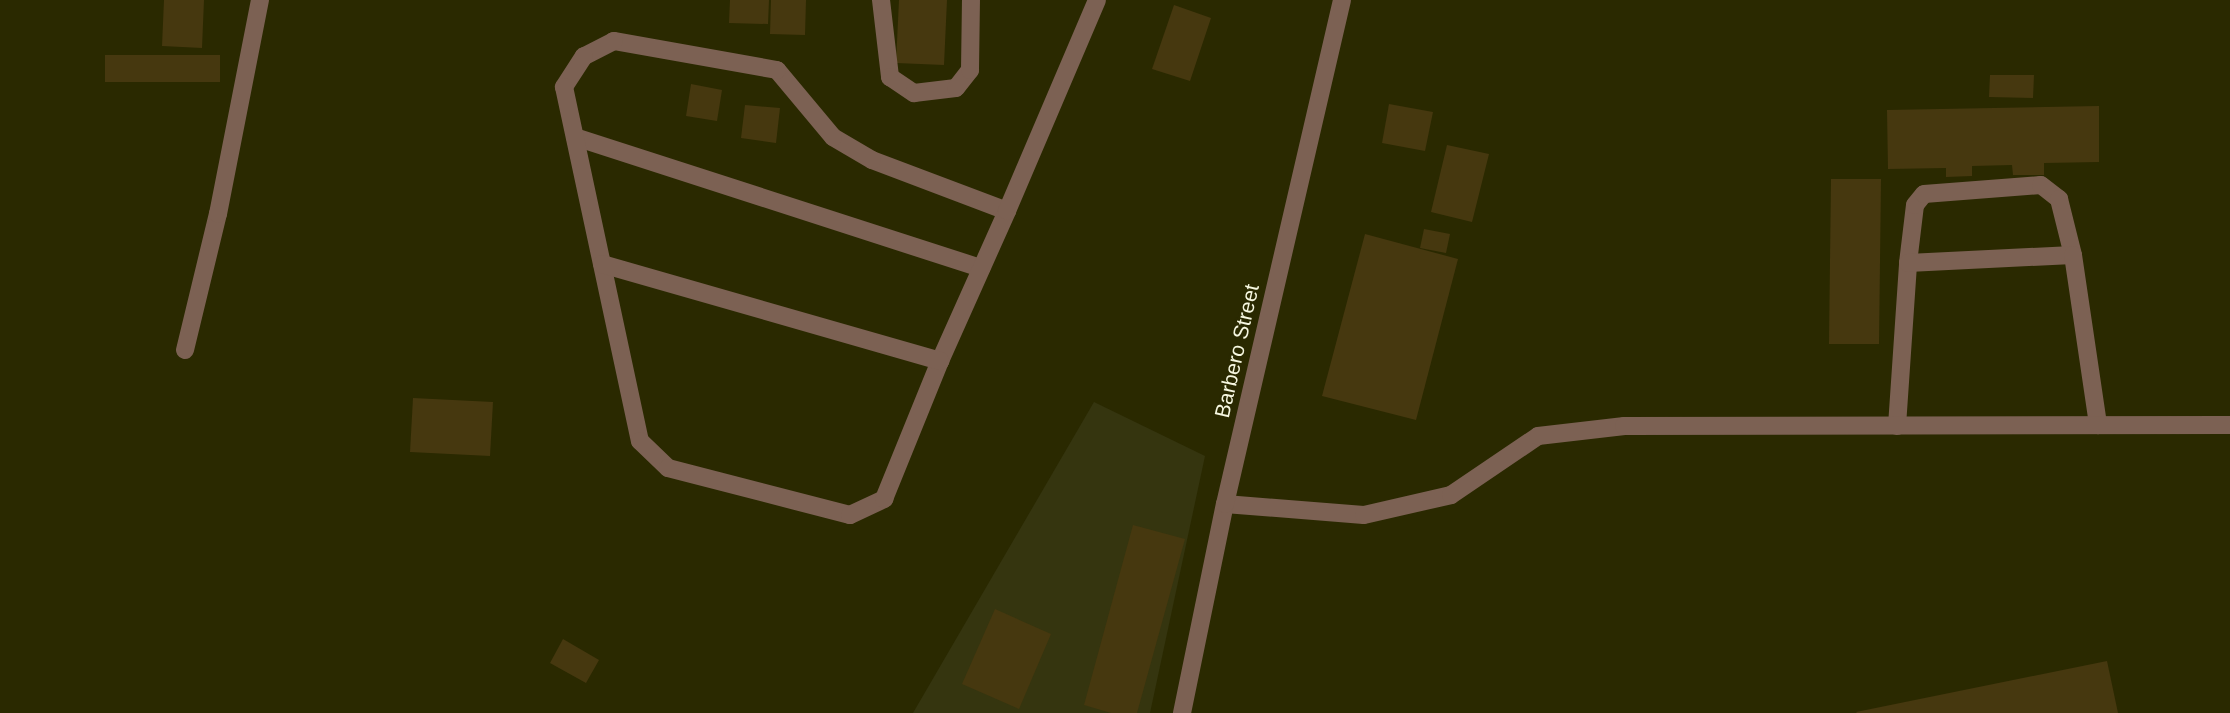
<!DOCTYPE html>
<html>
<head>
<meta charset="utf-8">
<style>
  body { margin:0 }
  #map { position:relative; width:2230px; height:713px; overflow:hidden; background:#2a2900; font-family:Helvetica,sans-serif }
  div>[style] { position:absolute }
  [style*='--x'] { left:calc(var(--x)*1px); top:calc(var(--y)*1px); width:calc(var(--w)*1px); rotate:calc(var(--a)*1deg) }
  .built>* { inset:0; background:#35350f }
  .building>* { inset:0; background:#46380f }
  .service>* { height:18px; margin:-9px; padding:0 9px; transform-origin:9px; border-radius:9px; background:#7c6153 }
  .minor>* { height:18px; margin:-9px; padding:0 9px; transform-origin:9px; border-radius:9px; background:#7c6153 }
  span { translate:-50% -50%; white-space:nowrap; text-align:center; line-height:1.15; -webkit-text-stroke:5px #2a2900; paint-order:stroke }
  .street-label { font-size:21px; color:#f6f7e0 }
</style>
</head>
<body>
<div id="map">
  <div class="built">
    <i style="clip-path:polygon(1094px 402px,1205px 456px,1150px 713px,913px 713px)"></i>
  </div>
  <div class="building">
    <i style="clip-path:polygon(164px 0,204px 0,202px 48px,162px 46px)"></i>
    <i style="clip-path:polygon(730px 0,769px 0,768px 24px,729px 23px)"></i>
    <i style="clip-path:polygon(771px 0,806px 0,805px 35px,770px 34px)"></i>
    <i style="clip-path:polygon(899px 0,947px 0,944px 65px,896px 63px)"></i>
    <i style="clip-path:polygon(1174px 5px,1211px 18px,1190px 81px,1152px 69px)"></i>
    <i style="clip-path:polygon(105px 55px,220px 55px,220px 82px,105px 82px)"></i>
    <i style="clip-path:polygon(1990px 75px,2034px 75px,2033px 98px,1989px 97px)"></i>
    <i style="clip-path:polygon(691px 84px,722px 90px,717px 121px,686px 116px)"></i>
    <i style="clip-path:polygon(1389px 104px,1433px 112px,1425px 151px,1382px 143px)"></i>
    <i style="clip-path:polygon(745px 105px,780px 108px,776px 143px,741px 138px)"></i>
    <i style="clip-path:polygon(2099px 106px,2099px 162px,2044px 163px,2044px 175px,2013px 175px,2012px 165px,1972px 166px,1972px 176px,1946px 177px,1946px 168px,1888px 169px,1887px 110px)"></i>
    <i style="clip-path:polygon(1447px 145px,1489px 154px,1472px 222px,1431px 212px)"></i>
    <i style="clip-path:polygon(1831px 179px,1881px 179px,1879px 344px,1829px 344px)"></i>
    <i style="clip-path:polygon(1424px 229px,1450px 234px,1446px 253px,1420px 248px)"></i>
    <i style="clip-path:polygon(1365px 234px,1458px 259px,1416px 420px,1322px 396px)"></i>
    <i style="clip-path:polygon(413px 398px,493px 402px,490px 456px,410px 452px)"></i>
    <i style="clip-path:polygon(1133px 525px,1185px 539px,1137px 713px,1111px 713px,1084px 705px)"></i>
    <i style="clip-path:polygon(995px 609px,1051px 634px,1019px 709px,962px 684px)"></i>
    <i style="clip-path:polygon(563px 639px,599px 660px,586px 683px,550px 663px)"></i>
    <i style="clip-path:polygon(2107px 661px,2118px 713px,1857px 713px,1856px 712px)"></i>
  </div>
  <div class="service">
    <i style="--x:881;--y:0;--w:78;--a:83.3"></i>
    <i style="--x:890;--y:77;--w:29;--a:34"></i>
    <i style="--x:914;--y:93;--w:42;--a:-6.8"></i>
    <i style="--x:956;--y:88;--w:23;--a:-52"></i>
    <i style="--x:970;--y:70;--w:70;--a:-89.2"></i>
    <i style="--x:575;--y:137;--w:427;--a:17.9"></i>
    <i style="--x:1007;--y:211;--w:144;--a:-159.3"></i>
    <i style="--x:872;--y:160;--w:45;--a:-149.5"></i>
    <i style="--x:833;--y:137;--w:87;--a:-129.9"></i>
    <i style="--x:777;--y:70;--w:166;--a:-169.9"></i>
    <i style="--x:614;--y:41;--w:34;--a:153"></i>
    <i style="--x:584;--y:56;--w:37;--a:123"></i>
    <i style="--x:564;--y:87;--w:362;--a:77.9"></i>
    <i style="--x:640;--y:441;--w:39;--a:44"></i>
    <i style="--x:668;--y:468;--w:188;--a:14.5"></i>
    <i style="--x:850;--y:515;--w:38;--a:-25"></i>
    <i style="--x:884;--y:499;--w:149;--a:-67.9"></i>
    <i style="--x:940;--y:361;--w:164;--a:-65.9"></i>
    <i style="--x:1007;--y:211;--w:229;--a:-66.9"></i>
    <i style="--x:1908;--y:263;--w:58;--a:-83.1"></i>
    <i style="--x:1915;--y:205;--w:14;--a:-51"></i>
    <i style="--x:1924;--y:194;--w:117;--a:-4.4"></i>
    <i style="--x:2041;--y:185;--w:23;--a:38"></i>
    <i style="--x:2059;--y:199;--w:58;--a:76"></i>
    <i style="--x:602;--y:264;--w:352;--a:16"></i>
    <i style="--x:185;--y:350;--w:140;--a:-76.4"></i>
    <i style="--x:218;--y:214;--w:218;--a:-78.9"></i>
    <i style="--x:1897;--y:426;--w:163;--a:-86.1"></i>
    <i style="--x:1908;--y:263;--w:165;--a:-2.8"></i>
    <i style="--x:2073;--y:255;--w:172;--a:81.6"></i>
    <i style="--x:1225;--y:504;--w:139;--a:4.5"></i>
    <i style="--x:1364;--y:515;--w:89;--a:-12.9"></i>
    <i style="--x:1451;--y:495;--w:105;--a:-34.1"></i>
    <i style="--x:1538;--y:436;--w:87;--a:-6.6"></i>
    <i style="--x:1624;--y:426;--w:606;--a:-0.09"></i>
  </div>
  <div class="minor">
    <i style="--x:1182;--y:713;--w:213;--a:-78.4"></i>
    <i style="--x:1225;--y:504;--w:517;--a:-76.93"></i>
  </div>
  <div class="street-label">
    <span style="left:1237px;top:351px;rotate:-77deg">Barbero Street</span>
  </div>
</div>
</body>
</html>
